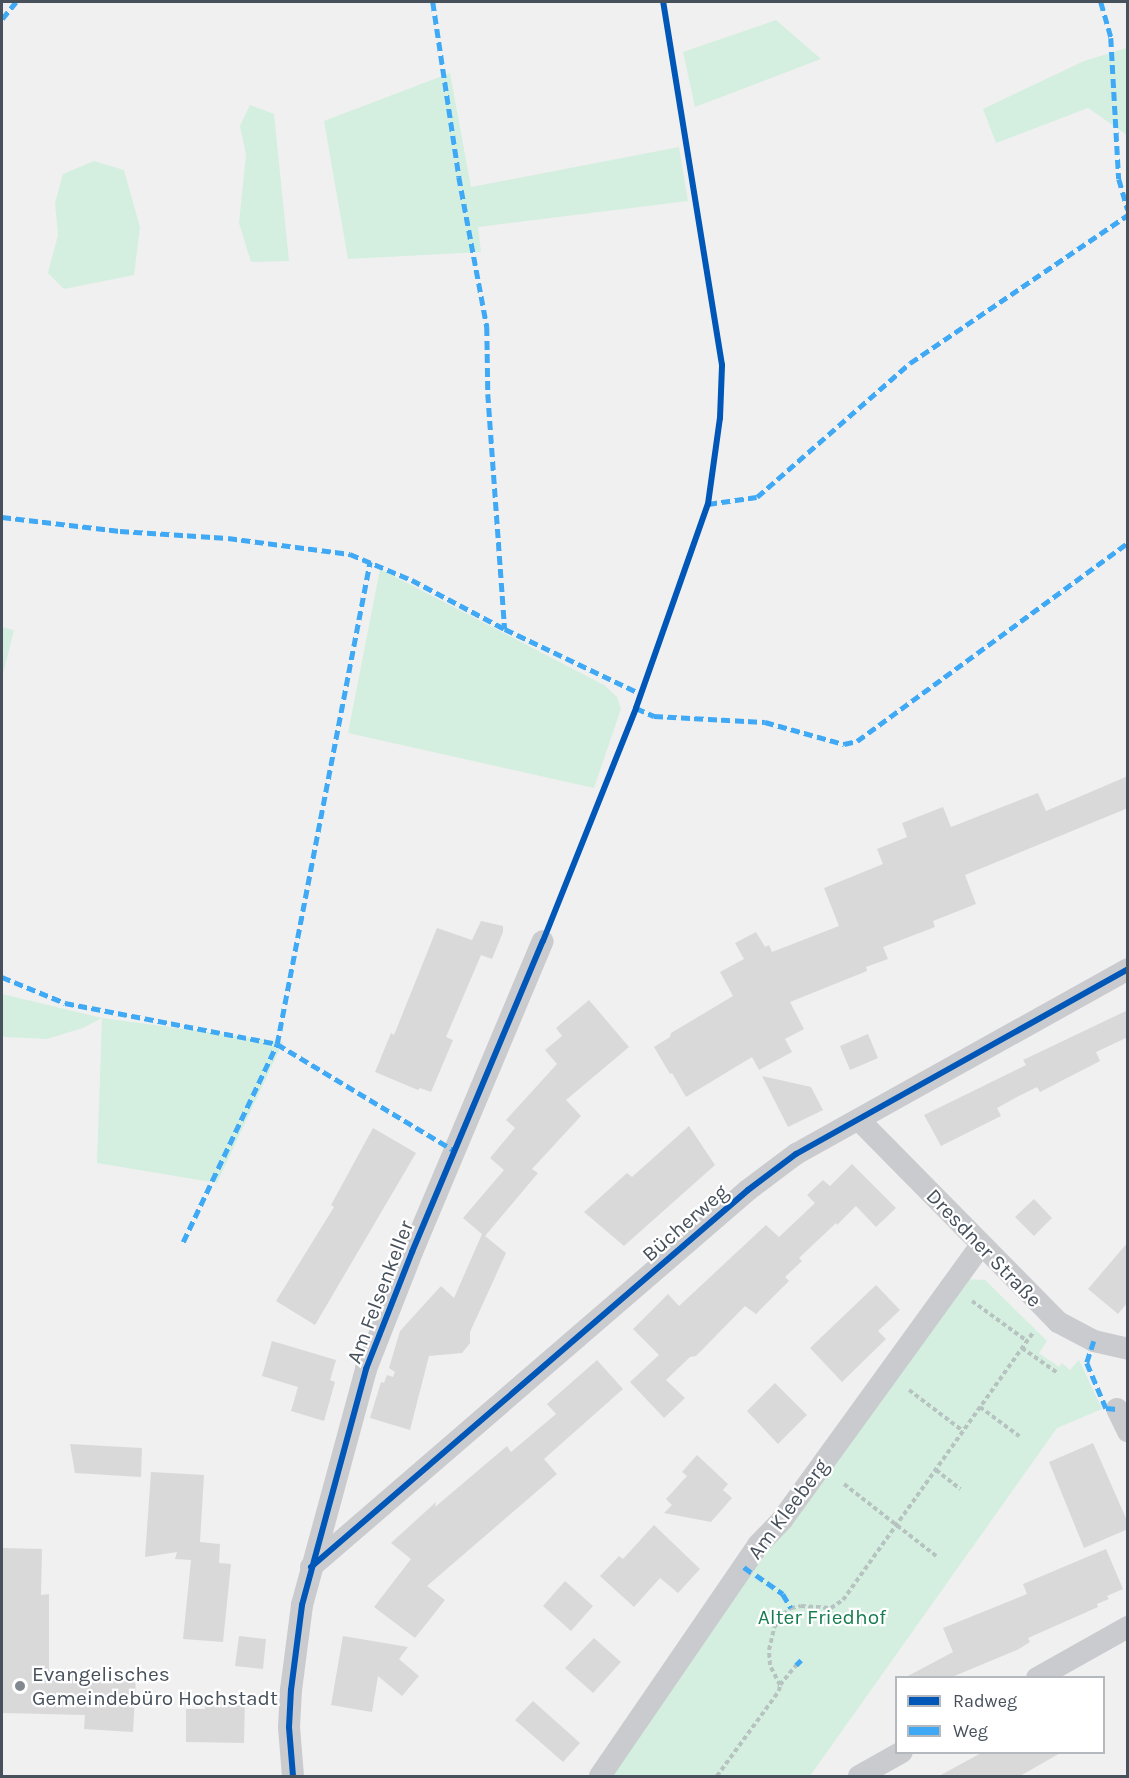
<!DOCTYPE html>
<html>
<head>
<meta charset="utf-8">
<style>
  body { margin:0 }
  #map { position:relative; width:1129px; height:1778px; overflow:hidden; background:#f0f0f0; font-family:Karla,sans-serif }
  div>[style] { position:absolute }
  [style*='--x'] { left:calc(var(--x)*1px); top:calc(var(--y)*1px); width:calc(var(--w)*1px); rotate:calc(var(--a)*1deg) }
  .green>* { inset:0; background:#d4efe0 }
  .building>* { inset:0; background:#d9d9da }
  .path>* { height:4px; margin-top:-2px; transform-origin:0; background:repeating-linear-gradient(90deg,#b7c3c0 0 4.5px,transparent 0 7.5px) }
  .street>* { height:22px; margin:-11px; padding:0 11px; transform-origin:11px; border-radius:11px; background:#cacbce }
  .quiet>* { height:4.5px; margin-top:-2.25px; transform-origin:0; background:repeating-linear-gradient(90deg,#3fa9f5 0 9px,transparent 0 13.5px) }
  .cycleway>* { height:6px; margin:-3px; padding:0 3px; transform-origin:3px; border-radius:3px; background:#0057b8 }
  .dots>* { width:16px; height:16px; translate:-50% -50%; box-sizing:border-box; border:3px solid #fff; border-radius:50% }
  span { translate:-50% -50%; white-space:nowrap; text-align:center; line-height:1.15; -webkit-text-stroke:4.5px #fff; paint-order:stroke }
  .street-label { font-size:21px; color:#47515c }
  .park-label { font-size:21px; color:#177e51 }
  .poi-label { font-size:21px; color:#47515c }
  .left { translate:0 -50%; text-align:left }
  .frame { position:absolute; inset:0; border:3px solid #47515c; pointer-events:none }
  .legend { position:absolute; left:895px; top:1676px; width:210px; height:78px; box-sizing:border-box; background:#fff; border:2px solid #b5b9be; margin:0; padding:8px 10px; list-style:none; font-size:18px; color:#47515c }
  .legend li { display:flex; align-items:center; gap:12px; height:30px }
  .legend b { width:30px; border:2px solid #b5b9be }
</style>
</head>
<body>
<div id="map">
  <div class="green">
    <i style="clip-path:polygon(776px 20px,821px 59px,695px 107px,683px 52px)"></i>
    <i style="clip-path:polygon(1127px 48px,1127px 135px,1088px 108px,996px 143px,983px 109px,1084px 61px)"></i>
    <i style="clip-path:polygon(450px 73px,471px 187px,679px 147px,688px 201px,478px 227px,481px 252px,348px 259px,324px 121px)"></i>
    <i style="clip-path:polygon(250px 105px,274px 114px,289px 261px,251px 262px,239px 223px,246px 155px,240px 126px)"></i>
    <i style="clip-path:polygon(94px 161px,124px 170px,140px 227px,134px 275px,64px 289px,48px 273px,58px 235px,55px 203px,63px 174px)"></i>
    <i style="clip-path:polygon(380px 569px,604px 685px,617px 697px,621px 709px,594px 788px,348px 733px)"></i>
    <i style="clip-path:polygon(2px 627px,14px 630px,2px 678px)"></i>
    <i style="clip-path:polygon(2px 994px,102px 1018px,283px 1042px,217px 1183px,97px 1163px,102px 1018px,83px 1028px,47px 1039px,4px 1037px,2px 1036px)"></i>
    <i style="clip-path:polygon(965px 1279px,985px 1280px,1047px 1341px,1039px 1353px,1059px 1367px,1062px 1363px,1070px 1370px,1079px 1360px,1102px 1409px,1057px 1428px,810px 1776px,612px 1776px,755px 1568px)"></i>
  </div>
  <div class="building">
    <i style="clip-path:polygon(1128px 776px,1128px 808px,965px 875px,976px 904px,933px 921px,935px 927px,883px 947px,888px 959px,866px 967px,867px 971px,790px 1002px,804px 1029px,785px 1039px,792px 1052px,759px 1070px,752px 1057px,686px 1097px,672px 1073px,670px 1074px,654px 1047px,670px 1037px,671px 1033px,733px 996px,720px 972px,744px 959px,735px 943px,756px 932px,765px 947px,769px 945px,772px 952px,839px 926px,824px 888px,883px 864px,877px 849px,907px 837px,902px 823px,943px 807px,951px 827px,1038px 793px,1046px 811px)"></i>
    <i style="clip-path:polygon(481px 921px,503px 926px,503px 932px,492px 959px,481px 955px,446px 1037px,453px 1040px,431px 1092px,420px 1088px,418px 1090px,375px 1072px,391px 1033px,394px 1035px,437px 928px,472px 940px)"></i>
    <i style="clip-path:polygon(589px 1000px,629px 1047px,566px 1100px,581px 1116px,532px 1169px,538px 1173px,485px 1236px,506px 1253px,470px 1332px,470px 1343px,462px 1353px,429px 1356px,410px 1430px,370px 1418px,381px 1382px,384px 1383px,387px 1375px,393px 1377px,395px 1372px,389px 1368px,400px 1331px,441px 1286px,454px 1298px,482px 1234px,463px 1218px,504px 1170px,490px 1158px,515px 1128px,506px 1120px,557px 1064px,545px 1050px,562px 1036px,556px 1028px)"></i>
    <i style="clip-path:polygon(1128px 1010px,1128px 1037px,1096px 1052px,1100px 1061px,1040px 1092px,1037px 1087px,1017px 1097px,997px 1108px,1001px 1116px,941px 1146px,924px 1115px,1026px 1065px,1023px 1060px)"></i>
    <i style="clip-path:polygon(868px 1034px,878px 1058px,850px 1070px,840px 1046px)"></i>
    <i style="clip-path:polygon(762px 1076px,811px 1087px,823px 1110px,788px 1127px)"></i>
    <i style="clip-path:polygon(689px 1126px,715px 1165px,624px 1246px,584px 1212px,627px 1173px,632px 1177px)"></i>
    <i style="clip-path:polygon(373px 1128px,416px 1153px,315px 1325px,276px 1301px,334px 1207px,331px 1205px)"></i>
    <i style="clip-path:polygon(852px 1164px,896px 1208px,876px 1227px,856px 1206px,837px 1225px,836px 1223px,799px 1258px,802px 1261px,785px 1277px,789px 1281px,756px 1314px,745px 1306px,696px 1356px,690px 1357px,666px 1380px,685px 1398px,664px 1418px,630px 1382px,659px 1355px,633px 1329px,668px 1294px,679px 1306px,766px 1225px,779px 1237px,815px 1203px,807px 1195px,823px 1180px,830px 1186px)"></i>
    <i style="clip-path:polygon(1034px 1199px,1052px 1218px,1034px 1236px,1015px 1217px)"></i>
    <i style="clip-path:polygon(1128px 1242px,1128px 1302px,1118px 1314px,1088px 1289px)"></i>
    <i style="clip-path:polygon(876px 1285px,900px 1310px,878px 1331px,886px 1339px,842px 1382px,810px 1348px)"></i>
    <i style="clip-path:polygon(272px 1341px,336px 1360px,330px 1380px,335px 1382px,324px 1421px,291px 1411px,298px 1387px,262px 1376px)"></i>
    <i style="clip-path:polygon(597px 1360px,623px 1389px,544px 1459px,557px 1474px,427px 1586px,445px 1600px,415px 1638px,374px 1607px,411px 1559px,391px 1543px,436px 1502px,435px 1507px,507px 1446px,511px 1452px,556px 1414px,547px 1404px)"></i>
    <i style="clip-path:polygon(775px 1383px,807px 1415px,778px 1444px,747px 1411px)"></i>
    <i style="clip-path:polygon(1093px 1443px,1128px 1523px,1128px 1529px,1084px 1548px,1049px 1462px)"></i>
    <i style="clip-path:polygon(70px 1444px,142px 1448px,141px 1477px,75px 1473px)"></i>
    <i style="clip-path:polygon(697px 1455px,728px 1484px,723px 1490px,732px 1498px,711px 1522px,664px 1513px,672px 1505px,666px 1499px,687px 1476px,682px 1472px)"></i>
    <i style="clip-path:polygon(151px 1472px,204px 1475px,200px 1542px,220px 1544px,219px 1563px,231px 1564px,223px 1642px,183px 1639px,191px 1560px,175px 1559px,177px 1552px,145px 1557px)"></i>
    <i style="clip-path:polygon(654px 1525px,700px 1569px,678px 1593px,660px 1578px,634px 1607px,600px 1576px,619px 1556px,623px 1559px)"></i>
    <i style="clip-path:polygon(2px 1548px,42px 1549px,41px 1595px,49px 1594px,49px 1670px,94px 1677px,136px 1679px,133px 1732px,84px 1729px,85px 1715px,3px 1713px)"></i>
    <i style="clip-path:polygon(1106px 1549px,1123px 1589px,1107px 1596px,1109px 1599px,1097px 1604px,1098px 1607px,1028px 1638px,1030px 1642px,1019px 1649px,952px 1677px,906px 1677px,953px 1652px,943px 1628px,1027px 1594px,1023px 1584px)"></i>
    <i style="clip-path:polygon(565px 1581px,593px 1606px,571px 1631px,543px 1606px)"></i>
    <i style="clip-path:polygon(239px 1636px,266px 1639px,263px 1669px,235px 1666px)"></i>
    <i style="clip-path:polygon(343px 1636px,408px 1647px,399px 1659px,419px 1676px,402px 1696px,378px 1676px,372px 1712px,331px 1705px)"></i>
    <i style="clip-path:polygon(594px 1638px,621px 1662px,593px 1693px,565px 1668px)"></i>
    <i style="clip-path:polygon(206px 1698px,245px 1699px,244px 1743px,186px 1742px,186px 1709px,205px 1709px)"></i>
    <i style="clip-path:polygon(533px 1701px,580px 1743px,563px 1762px,515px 1720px)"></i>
    <i style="clip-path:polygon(983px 1752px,1062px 1752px,1020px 1776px,939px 1776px)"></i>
  </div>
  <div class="path">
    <i style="--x:972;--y:1301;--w:68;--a:36"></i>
    <i style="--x:1022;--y:1348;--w:42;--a:35.2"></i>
    <i style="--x:909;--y:1390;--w:68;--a:37.2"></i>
    <i style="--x:980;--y:1407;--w:49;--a:36.6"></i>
    <i style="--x:936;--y:1470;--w:31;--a:38"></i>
    <i style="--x:844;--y:1484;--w:117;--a:38"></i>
    <i style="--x:780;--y:1685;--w:26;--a:-51"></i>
    <i style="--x:717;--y:1776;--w:105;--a:-53.9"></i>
    <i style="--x:779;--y:1691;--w:6;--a:-81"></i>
    <i style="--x:780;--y:1685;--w:22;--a:-117"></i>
    <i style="--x:770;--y:1665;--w:15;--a:-94"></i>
    <i style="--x:769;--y:1650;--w:23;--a:-77"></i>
    <i style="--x:774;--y:1628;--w:17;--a:-57"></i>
    <i style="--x:783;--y:1614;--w:10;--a:-37"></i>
    <i style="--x:791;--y:1608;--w:10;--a:-11"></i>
    <i style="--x:801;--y:1606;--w:30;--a:4"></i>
    <i style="--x:831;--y:1608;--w:14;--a:-34"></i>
    <i style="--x:843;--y:1600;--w:328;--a:-54.6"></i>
  </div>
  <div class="street">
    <i style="--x:859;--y:1120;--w:284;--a:45.4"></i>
    <i style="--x:1058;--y:1322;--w:41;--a:27.8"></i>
    <i style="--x:1094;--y:1341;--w:35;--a:13"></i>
    <i style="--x:1117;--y:1409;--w:25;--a:64"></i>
    <i style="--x:311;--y:1567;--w:577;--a:-40.78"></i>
    <i style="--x:748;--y:1190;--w:60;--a:-36.9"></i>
    <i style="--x:796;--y:1154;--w:380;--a:-29.1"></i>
    <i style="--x:1037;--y:1678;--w:104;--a:-29.3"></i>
    <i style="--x:293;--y:1776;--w:49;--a:-94.7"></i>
    <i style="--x:289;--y:1727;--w:37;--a:-87"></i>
    <i style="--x:291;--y:1690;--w:86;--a:-82.6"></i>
    <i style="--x:302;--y:1605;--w:245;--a:-74.8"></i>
    <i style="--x:366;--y:1369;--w:126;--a:-68.5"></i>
    <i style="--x:412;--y:1252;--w:337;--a:-67.2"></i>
    <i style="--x:600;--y:1776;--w:280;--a:-55.6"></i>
    <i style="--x:758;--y:1545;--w:35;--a:-46"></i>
    <i style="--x:782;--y:1520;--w:339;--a:-54.1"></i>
    <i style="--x:859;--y:1776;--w:49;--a:-29.2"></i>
  </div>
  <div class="quiet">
    <i style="--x:433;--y:2;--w:177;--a:81.5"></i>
    <i style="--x:459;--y:177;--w:153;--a:79.4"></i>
    <i style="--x:487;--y:327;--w:67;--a:89.1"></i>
    <i style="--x:488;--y:394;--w:236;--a:85.9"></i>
    <i style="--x:1101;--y:2;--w:37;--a:74"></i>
    <i style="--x:1111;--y:38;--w:141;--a:86.8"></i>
    <i style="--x:1119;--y:179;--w:32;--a:74"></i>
    <i style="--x:2;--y:19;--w:22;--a:-51"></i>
    <i style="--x:708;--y:504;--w:49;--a:-8.1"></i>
    <i style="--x:757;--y:497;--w:203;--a:-41.2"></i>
    <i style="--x:910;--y:363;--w:263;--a:-34.2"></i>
    <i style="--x:2;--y:517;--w:119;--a:6.8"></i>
    <i style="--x:120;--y:531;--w:108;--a:3.7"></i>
    <i style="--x:228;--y:538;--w:123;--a:7.5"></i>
    <i style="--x:350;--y:554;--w:67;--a:22.8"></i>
    <i style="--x:412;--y:580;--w:105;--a:27.8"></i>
    <i style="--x:505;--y:629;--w:151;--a:25.5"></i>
    <i style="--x:636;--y:708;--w:20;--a:24"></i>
    <i style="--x:654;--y:716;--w:111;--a:3.1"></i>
    <i style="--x:765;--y:722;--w:82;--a:15.6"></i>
    <i style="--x:844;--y:744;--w:13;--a:-13"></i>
    <i style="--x:857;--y:741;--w:336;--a:-36.2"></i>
    <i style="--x:2;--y:977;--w:68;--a:22.4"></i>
    <i style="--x:65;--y:1003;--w:216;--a:10.9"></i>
    <i style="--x:277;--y:1044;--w:208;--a:31"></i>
    <i style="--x:183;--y:1242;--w:219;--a:-64.6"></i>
    <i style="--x:277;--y:1044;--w:491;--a:-79.1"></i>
    <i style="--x:1094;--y:1341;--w:23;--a:108"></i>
    <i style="--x:1087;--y:1363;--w:49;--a:67.1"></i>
    <i style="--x:1106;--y:1408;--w:11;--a:5"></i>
    <i style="--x:744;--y:1567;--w:10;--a:37"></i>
    <i style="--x:756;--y:1575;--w:33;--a:35"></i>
    <i style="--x:783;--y:1594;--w:16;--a:60"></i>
    <i style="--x:796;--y:1665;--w:7;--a:-45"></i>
  </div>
  <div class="cycleway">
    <i style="--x:311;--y:1567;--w:577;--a:-40.78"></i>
    <i style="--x:748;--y:1190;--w:60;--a:-36.9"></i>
    <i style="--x:796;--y:1154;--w:380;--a:-29.1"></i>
    <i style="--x:293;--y:1776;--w:49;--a:-94.7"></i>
    <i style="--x:289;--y:1727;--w:37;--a:-87"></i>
    <i style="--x:291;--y:1690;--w:86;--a:-82.6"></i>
    <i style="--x:302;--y:1605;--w:245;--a:-74.8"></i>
    <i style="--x:366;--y:1369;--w:126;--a:-68.5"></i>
    <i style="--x:412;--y:1252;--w:337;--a:-67.2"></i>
    <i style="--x:543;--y:941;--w:251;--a:-68.2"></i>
    <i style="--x:636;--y:708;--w:216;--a:-70.6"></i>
    <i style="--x:708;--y:504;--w:87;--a:-82.1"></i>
    <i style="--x:720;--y:418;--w:53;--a:-87.8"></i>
    <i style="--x:722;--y:365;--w:368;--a:-99.2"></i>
  </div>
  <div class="dots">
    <i style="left:20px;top:1686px;background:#828990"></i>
  </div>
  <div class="street-label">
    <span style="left:685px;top:1223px;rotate:-41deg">Bücherweg</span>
    <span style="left:984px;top:1248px;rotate:46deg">Dresdner Straße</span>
    <span style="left:380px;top:1292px;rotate:-69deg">Am Felsenkeller</span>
    <span style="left:788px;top:1509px;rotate:-53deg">Am Kleeberg</span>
  </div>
  <div class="park-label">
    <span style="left:822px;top:1617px">Alter Friedhof</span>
  </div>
  <div class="poi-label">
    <span class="left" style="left:32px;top:1686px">Evangelisches<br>Gemeindebüro Hochstadt</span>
  </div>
  <div class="frame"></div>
  <ul class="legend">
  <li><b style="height:8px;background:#0057b8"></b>Radweg</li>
  <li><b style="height:8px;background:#3fa9f5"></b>Weg</li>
  </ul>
</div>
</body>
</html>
